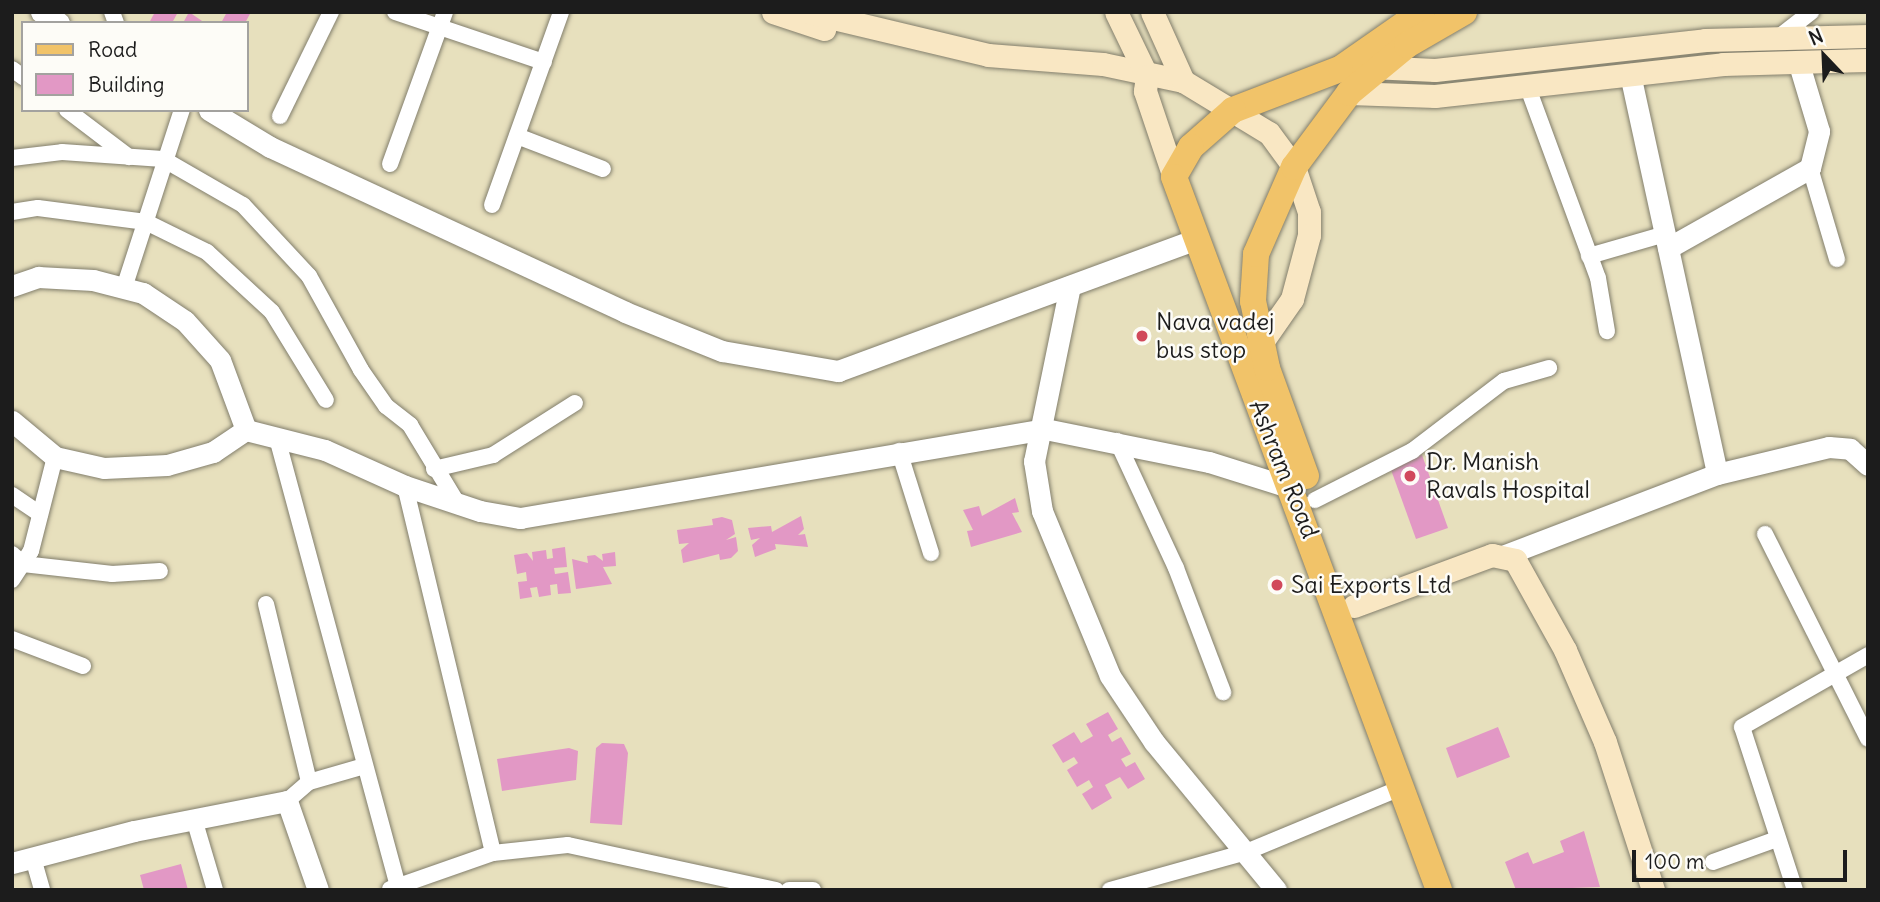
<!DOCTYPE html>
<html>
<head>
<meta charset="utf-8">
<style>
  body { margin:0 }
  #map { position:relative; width:1880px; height:902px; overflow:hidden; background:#e7e0bd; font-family:Delius,sans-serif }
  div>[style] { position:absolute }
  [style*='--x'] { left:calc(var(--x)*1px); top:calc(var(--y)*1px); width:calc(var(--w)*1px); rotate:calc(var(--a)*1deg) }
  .building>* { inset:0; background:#e298c5 }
  .roads { filter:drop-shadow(0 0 2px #827e6c) drop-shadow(0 0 2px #827e6c) }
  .minor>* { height:16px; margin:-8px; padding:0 8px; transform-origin:8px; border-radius:8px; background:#fff }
  .tertiary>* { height:21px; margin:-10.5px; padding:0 10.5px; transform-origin:10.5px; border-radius:10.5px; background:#fff }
  .secondary>* { height:23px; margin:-11.5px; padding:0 11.5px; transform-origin:11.5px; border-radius:11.5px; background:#f9e7c3 }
  .primary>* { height:26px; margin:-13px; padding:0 13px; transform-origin:13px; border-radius:13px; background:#f1c369 }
  .dots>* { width:19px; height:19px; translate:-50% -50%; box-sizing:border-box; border:4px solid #fdfcf7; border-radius:50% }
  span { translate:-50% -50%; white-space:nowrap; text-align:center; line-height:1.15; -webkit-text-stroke:5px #fdfcf7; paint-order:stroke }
  .poi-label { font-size:24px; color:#1c1c1c }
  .left { translate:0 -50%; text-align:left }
  .street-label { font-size:24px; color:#1c1c1c }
  .frame { position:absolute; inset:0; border:14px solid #1c1c1c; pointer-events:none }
  .legend { position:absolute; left:21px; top:21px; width:228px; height:91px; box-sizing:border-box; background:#fdfcf7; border:2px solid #a3a29f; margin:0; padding:9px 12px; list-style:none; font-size:21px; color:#1c1c1c }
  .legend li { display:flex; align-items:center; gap:14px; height:35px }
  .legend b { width:35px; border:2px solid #a3a29f }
  .north { position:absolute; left:1789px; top:21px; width:70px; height:70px; -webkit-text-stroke:5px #fdfcf7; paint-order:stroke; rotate:337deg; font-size:19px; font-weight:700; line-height:28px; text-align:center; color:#1c1c1c }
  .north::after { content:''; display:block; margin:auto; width:24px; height:32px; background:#1c1c1c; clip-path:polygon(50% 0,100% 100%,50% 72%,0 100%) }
  .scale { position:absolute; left:1632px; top:850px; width:215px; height:32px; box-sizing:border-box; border:4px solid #1c1c1c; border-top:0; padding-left:9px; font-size:21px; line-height:24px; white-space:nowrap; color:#1c1c1c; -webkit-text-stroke:5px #fdfcf7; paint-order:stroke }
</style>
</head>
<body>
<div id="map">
  <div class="building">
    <i style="clip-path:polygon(155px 12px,178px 12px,172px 23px,149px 23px)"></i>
    <i style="clip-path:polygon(189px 12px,205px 23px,183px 23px)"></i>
    <i style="clip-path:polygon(227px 12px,251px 12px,245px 23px,221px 23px)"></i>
    <i style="clip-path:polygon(1422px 455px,1448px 528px,1416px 539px,1390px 467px)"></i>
    <i style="clip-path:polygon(1015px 498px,1019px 512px,1012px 513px,1022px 532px,971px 547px,967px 531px,973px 530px,963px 510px,979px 506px,982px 516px)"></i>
    <i style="clip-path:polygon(801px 516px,804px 529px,798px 535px,805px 534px,808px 547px,775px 544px,776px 549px,755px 557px,752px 545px,760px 538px,751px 540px,748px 528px,771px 526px,772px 532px)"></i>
    <i style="clip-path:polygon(722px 517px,732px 520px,735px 534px,726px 540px,736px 537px,738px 551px,731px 558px,720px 560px,719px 554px,683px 563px,681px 550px,689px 543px,679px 544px,677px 530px,713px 525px,712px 519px)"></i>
    <i style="clip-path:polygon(565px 547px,567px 567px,554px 568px,555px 574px,568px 572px,571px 593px,558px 594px,557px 584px,550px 585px,551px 595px,539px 597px,537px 587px,530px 588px,532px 597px,520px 599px,518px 582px,527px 581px,526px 572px,517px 574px,514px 555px,527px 553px,533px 561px,532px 552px,546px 550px,547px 559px,553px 558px,552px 549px)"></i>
    <i style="clip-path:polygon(615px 552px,616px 566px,603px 567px,612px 584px,576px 589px,572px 559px,588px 563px,587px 556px,595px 555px,603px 561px,602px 554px)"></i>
    <i style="clip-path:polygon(1108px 712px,1118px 729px,1108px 735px,1112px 742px,1121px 737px,1131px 754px,1121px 759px,1126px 767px,1135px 762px,1145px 779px,1128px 789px,1120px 777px,1105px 785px,1112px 798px,1092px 810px,1082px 794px,1093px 787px,1089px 780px,1077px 787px,1067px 770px,1078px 763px,1074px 757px,1063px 763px,1052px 745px,1074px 732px,1081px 743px,1093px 736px,1086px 724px)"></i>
    <i style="clip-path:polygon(1498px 727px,1510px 757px,1457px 778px,1446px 748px)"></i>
    <i style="clip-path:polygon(602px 743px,624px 744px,628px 753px,622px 825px,590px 823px,596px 748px)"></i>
    <i style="clip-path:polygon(569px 748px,578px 751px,576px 780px,502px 791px,497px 759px)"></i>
    <i style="clip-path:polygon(1584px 831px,1600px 887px,1516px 890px,1505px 862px,1528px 852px,1533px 864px,1564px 852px,1560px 841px)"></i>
    <i style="clip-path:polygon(181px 864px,188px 890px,144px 890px,140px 875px)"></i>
  </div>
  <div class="roads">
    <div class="minor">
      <i style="--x:112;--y:12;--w:12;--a:70"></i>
      <i style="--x:395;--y:12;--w:157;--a:18.6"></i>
      <i style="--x:1779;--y:37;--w:41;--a:-38"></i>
      <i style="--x:12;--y:69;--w:14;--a:36"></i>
      <i style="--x:1528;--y:88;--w:202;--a:69.8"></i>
      <i style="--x:1598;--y:278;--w:54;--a:80.4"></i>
      <i style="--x:67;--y:110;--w:78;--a:37.2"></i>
      <i style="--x:280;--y:116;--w:116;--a:-63.9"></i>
      <i style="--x:517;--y:136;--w:92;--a:21"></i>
      <i style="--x:12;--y:158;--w:50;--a:-6.8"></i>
      <i style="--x:62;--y:152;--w:101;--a:4"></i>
      <i style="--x:163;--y:159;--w:92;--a:29.9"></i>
      <i style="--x:243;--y:205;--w:97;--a:47.1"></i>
      <i style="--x:309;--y:276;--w:107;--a:61"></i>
      <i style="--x:361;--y:370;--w:44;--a:55.2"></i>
      <i style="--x:386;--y:406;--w:31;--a:38"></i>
      <i style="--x:410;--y:425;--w:89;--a:58.8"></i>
      <i style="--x:390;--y:164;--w:162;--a:-70.1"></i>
      <i style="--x:1810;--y:168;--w:95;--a:73.5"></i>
      <i style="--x:492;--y:205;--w:205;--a:-70.3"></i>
      <i style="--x:12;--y:212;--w:26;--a:-9"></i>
      <i style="--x:38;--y:208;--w:109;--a:7.4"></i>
      <i style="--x:146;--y:222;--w:68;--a:26.2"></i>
      <i style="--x:207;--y:252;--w:88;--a:42.7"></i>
      <i style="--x:272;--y:312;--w:103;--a:58.5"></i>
      <i style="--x:1589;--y:256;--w:79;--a:-16.1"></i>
      <i style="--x:124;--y:288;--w:187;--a:-72"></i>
      <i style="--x:277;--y:438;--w:464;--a:74.9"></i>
      <i style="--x:1117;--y:441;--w:140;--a:65.1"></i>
      <i style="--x:1176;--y:568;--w:133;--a:69.2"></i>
      <i style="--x:899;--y:451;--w:107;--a:72.6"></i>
      <i style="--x:434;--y:469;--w:61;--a:-13.3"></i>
      <i style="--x:493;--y:455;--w:97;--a:-32.4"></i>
      <i style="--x:405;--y:486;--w:377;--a:76.5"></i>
      <i style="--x:12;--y:495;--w:34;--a:34"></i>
      <i style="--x:1315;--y:500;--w:109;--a:-26.8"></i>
      <i style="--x:1412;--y:451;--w:116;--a:-37.3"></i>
      <i style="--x:1504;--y:381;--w:47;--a:-16.1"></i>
      <i style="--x:1765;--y:534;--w:229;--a:63.3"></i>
      <i style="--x:12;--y:554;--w:15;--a:42"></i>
      <i style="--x:23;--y:564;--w:90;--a:6.4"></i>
      <i style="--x:112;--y:574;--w:48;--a:-3.6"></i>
      <i style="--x:12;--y:580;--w:35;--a:-57"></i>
      <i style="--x:31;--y:551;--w:97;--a:-75.7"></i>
      <i style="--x:266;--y:604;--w:183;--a:76.4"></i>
      <i style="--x:12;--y:639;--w:76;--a:20.8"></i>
      <i style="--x:287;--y:801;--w:29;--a:-41"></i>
      <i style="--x:309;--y:782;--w:54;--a:-16.1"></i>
      <i style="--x:194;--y:819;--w:74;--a:73.5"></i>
      <i style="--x:33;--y:858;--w:33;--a:74"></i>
      <i style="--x:1713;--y:862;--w:68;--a:-19.8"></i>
      <i style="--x:390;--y:889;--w:109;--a:-19.3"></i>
      <i style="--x:493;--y:853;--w:75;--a:-6.1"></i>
      <i style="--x:568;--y:845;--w:213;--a:12.2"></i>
      <i style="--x:789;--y:890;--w:24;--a:0"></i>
      <i style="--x:1110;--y:890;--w:141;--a:-15.6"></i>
      <i style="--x:1246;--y:852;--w:170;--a:-22.5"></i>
      <i style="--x:1795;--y:890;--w:171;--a:-108"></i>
      <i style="--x:1742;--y:727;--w:145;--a:-29.7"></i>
    </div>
    <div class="tertiary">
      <i style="--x:41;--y:12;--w:21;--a:31"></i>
      <i style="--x:1630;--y:74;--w:409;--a:77.7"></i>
      <i style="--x:209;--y:110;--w:71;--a:31.2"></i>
      <i style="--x:270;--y:147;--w:391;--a:24.9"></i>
      <i style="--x:625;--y:312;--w:105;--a:21.9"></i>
      <i style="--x:722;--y:351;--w:118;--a:9.8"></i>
      <i style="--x:838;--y:371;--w:382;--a:-20.2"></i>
      <i style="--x:1668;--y:248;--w:163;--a:-29.4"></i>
      <i style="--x:1810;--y:168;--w:38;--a:-76"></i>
      <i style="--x:1819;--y:131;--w:73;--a:-106.7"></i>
      <i style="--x:12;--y:286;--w:28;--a:-19"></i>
      <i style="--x:38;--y:277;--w:55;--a:3.1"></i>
      <i style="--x:93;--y:280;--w:52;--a:14.6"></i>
      <i style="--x:143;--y:293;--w:50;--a:33.7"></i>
      <i style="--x:185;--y:321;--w:52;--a:48.1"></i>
      <i style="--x:220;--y:360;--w:75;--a:69.6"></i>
      <i style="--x:1070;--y:286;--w:179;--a:101.6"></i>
      <i style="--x:1034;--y:461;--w:51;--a:80.9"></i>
      <i style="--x:1042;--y:511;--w:178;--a:67.6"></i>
      <i style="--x:1110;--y:676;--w:79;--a:56.3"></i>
      <i style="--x:1154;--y:742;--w:192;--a:50.5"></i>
      <i style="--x:12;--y:421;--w:56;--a:39.9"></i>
      <i style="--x:55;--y:457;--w:50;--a:12.7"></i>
      <i style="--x:104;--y:468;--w:63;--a:-2.7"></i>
      <i style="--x:167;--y:465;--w:48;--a:-15.8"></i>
      <i style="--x:213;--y:452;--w:40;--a:-34"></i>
      <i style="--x:246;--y:430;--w:81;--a:14.2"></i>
      <i style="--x:325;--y:450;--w:88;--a:24.2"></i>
      <i style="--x:405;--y:486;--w:79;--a:18.4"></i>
      <i style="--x:480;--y:511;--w:41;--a:9.9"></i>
      <i style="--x:520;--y:518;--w:532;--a:-9.62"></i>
      <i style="--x:1045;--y:429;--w:167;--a:11.4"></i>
      <i style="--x:1209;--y:462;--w:90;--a:17.4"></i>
      <i style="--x:1505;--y:555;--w:227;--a:-20.9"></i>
      <i style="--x:1717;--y:474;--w:115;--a:-13.6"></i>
      <i style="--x:1829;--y:447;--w:21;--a:5"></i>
      <i style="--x:1850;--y:449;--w:24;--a:42"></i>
      <i style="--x:12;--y:863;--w:126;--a:-14.7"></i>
      <i style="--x:134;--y:831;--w:156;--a:-11.1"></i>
      <i style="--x:287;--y:801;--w:94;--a:70.8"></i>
    </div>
    <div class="secondary">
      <i style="--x:773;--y:12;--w:54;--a:18.4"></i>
      <i style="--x:808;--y:12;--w:185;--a:13.4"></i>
      <i style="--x:988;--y:55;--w:115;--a:4.5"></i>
      <i style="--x:1103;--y:64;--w:82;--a:12"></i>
      <i style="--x:1183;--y:81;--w:100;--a:31.2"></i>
      <i style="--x:1269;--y:133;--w:42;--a:53.7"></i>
      <i style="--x:1294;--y:167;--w:47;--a:71.6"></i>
      <i style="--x:1309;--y:212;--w:23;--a:90"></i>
      <i style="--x:1309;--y:235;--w:66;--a:104.9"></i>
      <i style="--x:1292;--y:299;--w:52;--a:124.9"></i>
      <i style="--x:1116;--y:12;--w:71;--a:64.2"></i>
      <i style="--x:1147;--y:76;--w:15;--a:98"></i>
      <i style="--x:1145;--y:91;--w:91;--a:71.4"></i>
      <i style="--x:1152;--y:12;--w:76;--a:65.8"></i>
      <i style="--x:1371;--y:67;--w:64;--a:2.7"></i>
      <i style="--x:1435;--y:70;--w:272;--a:-6.3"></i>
      <i style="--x:1705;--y:40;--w:163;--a:-1.4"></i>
      <i style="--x:1349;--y:93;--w:86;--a:2"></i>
      <i style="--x:1435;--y:96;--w:290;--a:-6.3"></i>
      <i style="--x:1723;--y:64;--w:145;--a:-1.6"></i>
      <i style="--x:1354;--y:606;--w:147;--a:-20.3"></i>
      <i style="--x:1492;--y:555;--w:24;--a:12"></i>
      <i style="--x:1515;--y:560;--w:103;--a:60.9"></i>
      <i style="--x:1565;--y:650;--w:100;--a:66.5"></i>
      <i style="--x:1605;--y:742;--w:156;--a:72"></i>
    </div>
    <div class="primary">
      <i style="--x:1422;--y:12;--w:100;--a:145.2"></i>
      <i style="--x:1340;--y:69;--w:115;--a:159"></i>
      <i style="--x:1233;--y:110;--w:56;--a:138.6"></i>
      <i style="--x:1191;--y:147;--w:34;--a:120"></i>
      <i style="--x:1174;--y:177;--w:761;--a:69.61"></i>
      <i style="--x:1306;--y:476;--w:115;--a:-109.9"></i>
      <i style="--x:1267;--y:368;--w:68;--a:-101.8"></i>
      <i style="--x:1253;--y:301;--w:47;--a:-86.3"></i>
      <i style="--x:1256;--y:254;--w:95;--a:-66.4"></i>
      <i style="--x:1294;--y:167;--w:92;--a:-53.4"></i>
      <i style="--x:1349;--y:93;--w:75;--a:-39.6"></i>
      <i style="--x:1407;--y:45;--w:66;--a:-30.1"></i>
    </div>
  </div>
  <div class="dots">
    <i style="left:1142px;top:336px;background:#d1495b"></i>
    <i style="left:1410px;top:476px;background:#d1495b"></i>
    <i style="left:1277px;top:585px;background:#d1495b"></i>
  </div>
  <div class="poi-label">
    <span class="left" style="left:1156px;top:336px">Nava vadej<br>bus stop</span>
    <span class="left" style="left:1426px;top:476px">Dr. Manish<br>Ravals Hospital</span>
    <span class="left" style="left:1291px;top:585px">Sai Exports Ltd</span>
  </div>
  <div class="street-label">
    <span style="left:1284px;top:469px;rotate:68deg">Ashram Road</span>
  </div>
  <div class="frame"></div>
  <ul class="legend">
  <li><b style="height:9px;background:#f1c369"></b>Road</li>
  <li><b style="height:19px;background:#e298c5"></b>Building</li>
  </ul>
  <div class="north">N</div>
  <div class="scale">100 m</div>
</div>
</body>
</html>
